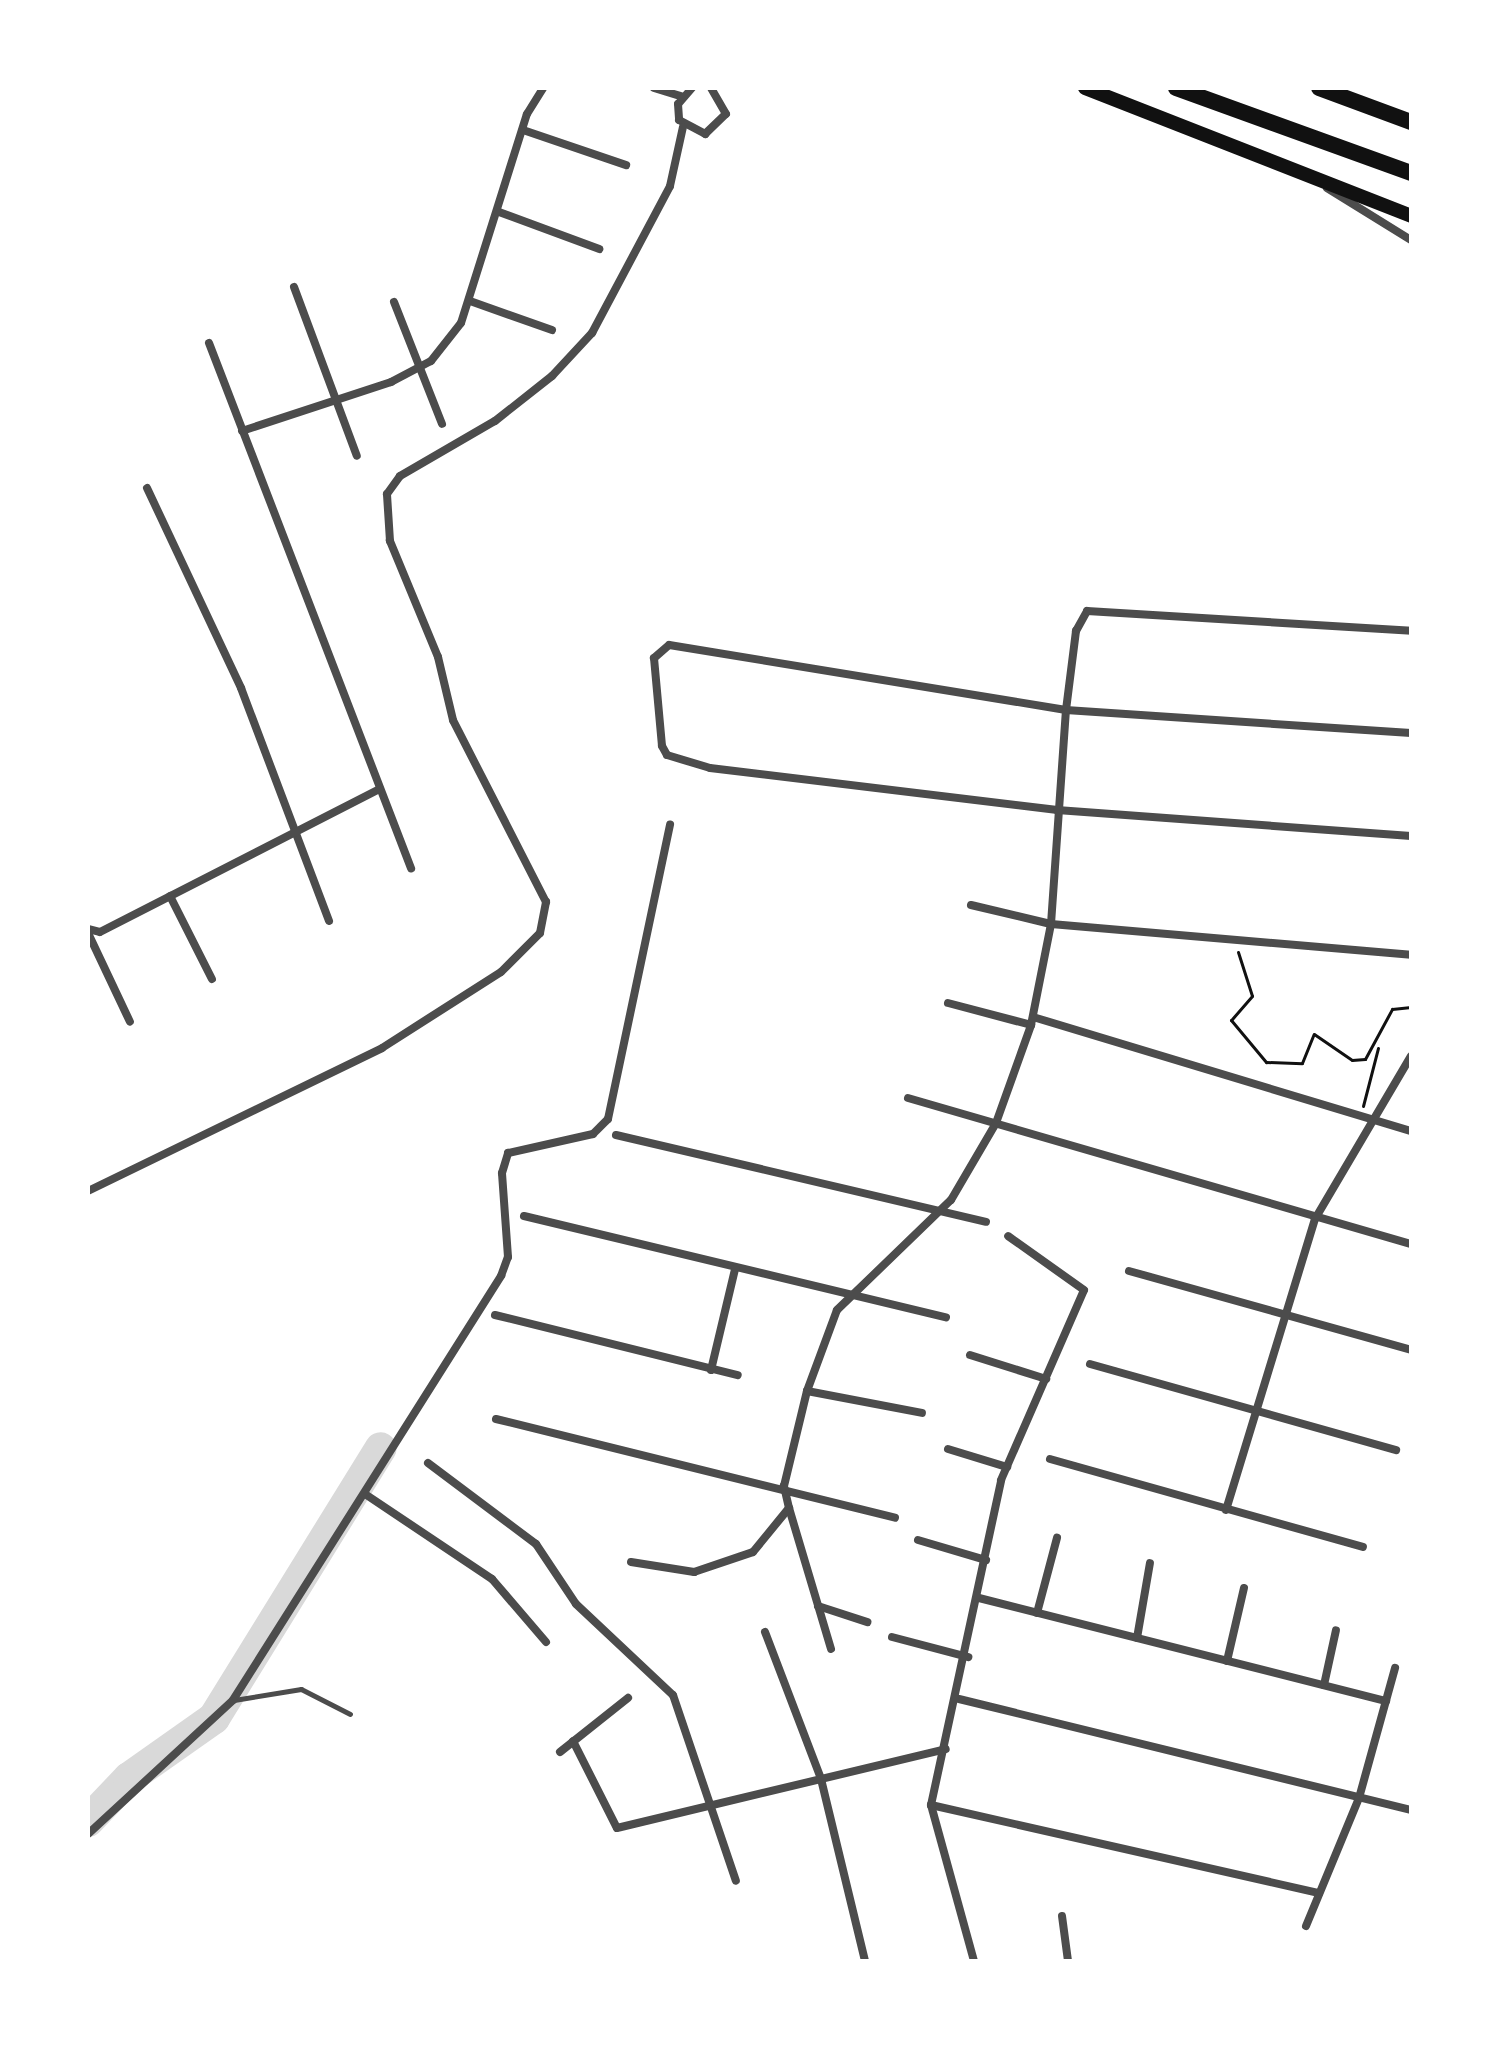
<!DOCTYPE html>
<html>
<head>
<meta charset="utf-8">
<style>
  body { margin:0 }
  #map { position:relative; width:1499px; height:2049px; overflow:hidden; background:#fff; font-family:"Noto Sans",sans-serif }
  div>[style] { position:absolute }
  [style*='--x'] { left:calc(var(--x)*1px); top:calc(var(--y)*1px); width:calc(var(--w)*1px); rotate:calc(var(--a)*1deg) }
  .river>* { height:32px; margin:-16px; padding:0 16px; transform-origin:16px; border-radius:16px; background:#d9d9d9 }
  .path>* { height:3px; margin:-1.5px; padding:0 1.5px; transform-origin:1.5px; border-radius:1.5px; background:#111 }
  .service>* { height:5px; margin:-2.5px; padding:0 2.5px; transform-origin:2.5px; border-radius:2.5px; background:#4c4c4c }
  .minor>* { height:8px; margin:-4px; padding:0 4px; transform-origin:4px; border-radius:4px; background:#4c4c4c }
  .secondary>* { height:14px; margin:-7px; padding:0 7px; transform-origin:7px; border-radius:7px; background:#111 }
  .primary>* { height:16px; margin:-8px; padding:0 8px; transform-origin:8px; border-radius:8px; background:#111 }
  span { translate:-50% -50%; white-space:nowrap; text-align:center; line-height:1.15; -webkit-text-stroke:8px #fff; paint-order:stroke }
  .frame { position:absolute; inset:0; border:90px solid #fff; pointer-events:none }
</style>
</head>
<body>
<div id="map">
  <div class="river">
    <i style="--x:88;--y:1821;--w:59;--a:-46.4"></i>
    <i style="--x:129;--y:1778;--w:104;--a:-35.2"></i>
    <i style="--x:214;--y:1718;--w:317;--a:-58.3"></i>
  </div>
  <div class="path">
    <i style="--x:1238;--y:952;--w:46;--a:72.3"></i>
    <i style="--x:1252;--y:996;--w:32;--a:131"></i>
    <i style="--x:1231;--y:1020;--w:55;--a:50.2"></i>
    <i style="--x:1266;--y:1062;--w:36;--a:2"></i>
    <i style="--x:1302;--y:1063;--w:31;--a:-68"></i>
    <i style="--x:1314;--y:1034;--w:46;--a:34.4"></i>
    <i style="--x:1352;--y:1060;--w:13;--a:-4"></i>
    <i style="--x:1365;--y:1059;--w:57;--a:-61.6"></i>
    <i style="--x:1392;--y:1009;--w:19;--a:-6"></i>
    <i style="--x:1363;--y:1106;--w:60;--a:-75.5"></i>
  </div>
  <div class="service">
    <i style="--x:234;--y:1700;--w:68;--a:-9.3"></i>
    <i style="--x:301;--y:1689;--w:55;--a:27"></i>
  </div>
  <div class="minor">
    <i style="--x:654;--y:88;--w:28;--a:17"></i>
    <i style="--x:692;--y:88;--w:21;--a:131"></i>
    <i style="--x:678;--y:104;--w:16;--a:86"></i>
    <i style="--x:679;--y:120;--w:30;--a:28"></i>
    <i style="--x:705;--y:134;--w:29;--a:-44"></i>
    <i style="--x:726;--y:114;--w:30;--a:-120"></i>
    <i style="--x:523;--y:130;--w:109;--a:18.8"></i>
    <i style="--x:1327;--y:188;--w:99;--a:31.8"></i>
    <i style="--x:499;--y:212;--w:107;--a:20.3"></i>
    <i style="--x:294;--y:287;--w:180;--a:69.6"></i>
    <i style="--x:470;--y:301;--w:87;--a:19.5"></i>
    <i style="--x:394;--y:302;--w:131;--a:68.5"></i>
    <i style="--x:209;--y:343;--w:563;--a:68.96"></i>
    <i style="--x:242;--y:431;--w:157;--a:-18.2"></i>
    <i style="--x:391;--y:382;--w:45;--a:-27.7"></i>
    <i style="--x:431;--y:361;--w:48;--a:-51.7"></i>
    <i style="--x:461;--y:323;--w:219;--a:-72.5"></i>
    <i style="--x:527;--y:114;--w:31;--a:-58"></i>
    <i style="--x:147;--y:488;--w:221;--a:64.8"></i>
    <i style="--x:241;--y:688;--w:249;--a:69.3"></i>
    <i style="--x:1411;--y:733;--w:346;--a:-176.2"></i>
    <i style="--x:1066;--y:710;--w:402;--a:-170.7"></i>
    <i style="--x:669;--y:645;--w:20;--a:139"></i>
    <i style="--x:654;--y:658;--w:88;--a:84.8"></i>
    <i style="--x:662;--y:746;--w:10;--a:61"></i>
    <i style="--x:667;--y:755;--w:45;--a:16.8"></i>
    <i style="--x:710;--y:768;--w:350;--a:6.9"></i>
    <i style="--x:1057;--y:810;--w:355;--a:4.2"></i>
    <i style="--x:170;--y:896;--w:93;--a:63.2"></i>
    <i style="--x:971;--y:905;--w:82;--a:13.4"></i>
    <i style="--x:1051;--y:924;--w:361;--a:4.9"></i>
    <i style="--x:88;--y:929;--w:12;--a:14"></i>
    <i style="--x:100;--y:932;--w:314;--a:-27.1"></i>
    <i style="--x:88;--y:933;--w:98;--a:64.7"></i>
    <i style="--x:948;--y:1003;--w:86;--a:14.8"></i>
    <i style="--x:1033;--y:1017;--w:395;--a:16.8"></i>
    <i style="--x:908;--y:1098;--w:524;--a:16.19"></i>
    <i style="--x:616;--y:1135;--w:380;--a:13.2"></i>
    <i style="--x:88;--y:1191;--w:327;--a:-25.9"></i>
    <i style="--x:382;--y:1048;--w:141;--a:-32.6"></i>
    <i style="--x:501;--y:972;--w:55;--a:-45"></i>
    <i style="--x:540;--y:933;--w:32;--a:-79"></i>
    <i style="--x:546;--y:902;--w:204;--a:-117.1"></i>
    <i style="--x:453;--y:720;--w:65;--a:-103.4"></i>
    <i style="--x:438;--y:657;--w:126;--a:-112.5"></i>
    <i style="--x:390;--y:541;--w:47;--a:-93.7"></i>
    <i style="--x:387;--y:494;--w:22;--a:-54"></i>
    <i style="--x:400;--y:476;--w:110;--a:-30.1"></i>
    <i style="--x:495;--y:421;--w:73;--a:-38.3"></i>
    <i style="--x:552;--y:376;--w:59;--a:-47.1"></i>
    <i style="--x:592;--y:333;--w:166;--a:-62"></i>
    <i style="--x:670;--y:186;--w:60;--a:-77.6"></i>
    <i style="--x:524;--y:1216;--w:434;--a:13.5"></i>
    <i style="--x:1129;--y:1271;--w:293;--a:15.6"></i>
    <i style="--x:495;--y:1315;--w:250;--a:13.9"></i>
    <i style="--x:970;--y:1355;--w:80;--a:17.5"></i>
    <i style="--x:1090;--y:1364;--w:318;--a:15.7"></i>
    <i style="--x:711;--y:1370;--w:104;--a:-76.6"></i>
    <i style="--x:807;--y:1391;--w:117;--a:10.8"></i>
    <i style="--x:496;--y:1419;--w:411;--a:13.9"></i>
    <i style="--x:948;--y:1449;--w:62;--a:17"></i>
    <i style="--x:1050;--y:1459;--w:325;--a:15.7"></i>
    <i style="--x:428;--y:1463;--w:135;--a:36.9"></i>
    <i style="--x:536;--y:1544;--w:72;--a:56.3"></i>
    <i style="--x:576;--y:1604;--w:133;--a:43.2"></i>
    <i style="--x:673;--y:1695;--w:196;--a:71.3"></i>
    <i style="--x:365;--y:1494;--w:153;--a:33.8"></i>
    <i style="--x:492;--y:1579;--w:83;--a:49.4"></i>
    <i style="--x:789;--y:1508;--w:147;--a:73.4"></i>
    <i style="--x:1226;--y:1510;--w:304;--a:-73"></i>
    <i style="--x:1315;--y:1219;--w:189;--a:-59.5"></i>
    <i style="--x:918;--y:1540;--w:71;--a:16.4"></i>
    <i style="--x:631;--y:1562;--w:64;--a:9"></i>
    <i style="--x:694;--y:1572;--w:62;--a:-18.7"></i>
    <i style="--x:753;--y:1552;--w:57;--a:-50.7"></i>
    <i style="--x:789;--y:1508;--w:23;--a:-103"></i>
    <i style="--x:784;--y:1486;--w:98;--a:-76.4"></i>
    <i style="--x:807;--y:1391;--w:86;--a:-69.7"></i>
    <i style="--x:837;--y:1310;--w:158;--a:-44"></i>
    <i style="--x:951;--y:1200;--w:89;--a:-59.7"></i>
    <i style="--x:996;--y:1123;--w:104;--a:-70.3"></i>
    <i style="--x:1031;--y:1025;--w:103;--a:-78.8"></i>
    <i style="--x:1051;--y:924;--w:215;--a:-86"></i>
    <i style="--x:1066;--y:710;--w:80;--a:-82.8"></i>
    <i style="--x:1076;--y:631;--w:23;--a:-61"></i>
    <i style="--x:1087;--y:611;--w:325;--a:3.5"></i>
    <i style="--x:979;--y:1598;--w:420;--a:14.2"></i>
    <i style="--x:818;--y:1606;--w:52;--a:18.1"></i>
    <i style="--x:1037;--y:1613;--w:78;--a:-75.1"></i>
    <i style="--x:765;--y:1632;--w:157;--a:69.1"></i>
    <i style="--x:821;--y:1779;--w:187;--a:76.4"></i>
    <i style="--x:892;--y:1637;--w:79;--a:14.7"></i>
    <i style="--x:1137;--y:1638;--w:76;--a:-80.2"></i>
    <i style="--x:1227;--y:1661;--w:75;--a:-76.9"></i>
    <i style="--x:1324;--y:1685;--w:56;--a:-77.7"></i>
    <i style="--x:959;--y:1699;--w:465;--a:13.8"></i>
    <i style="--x:573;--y:1741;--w:97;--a:63.2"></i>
    <i style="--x:617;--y:1828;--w:338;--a:-13.5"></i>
    <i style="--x:560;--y:1752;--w:87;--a:-38.5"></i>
    <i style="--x:931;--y:1805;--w:398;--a:12.8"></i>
    <i style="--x:88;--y:1834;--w:197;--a:-42.7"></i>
    <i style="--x:233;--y:1700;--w:502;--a:-57.7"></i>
    <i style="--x:501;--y:1276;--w:20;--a:-70"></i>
    <i style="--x:508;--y:1257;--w:84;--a:-94.1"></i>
    <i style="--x:502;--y:1173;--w:21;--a:-73"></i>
    <i style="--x:508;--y:1153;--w:87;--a:-12.6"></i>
    <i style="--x:593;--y:1134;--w:21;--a:-45"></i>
    <i style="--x:608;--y:1119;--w:301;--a:-78.1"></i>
    <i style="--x:1062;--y:1916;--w:45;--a:82.4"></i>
    <i style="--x:1306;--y:1926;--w:139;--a:-67.5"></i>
    <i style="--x:1359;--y:1798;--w:135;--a:-74.5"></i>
    <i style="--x:974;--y:1961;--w:162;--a:-105.4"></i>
    <i style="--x:931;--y:1805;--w:332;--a:-77.8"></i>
    <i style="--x:1001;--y:1480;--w:207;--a:-66.4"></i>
    <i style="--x:1084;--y:1290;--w:93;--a:-144.6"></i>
  </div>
  <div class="secondary">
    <i style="--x:1085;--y:88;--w:350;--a:21.4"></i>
  </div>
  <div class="primary">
    <i style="--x:1176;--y:88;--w:250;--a:19.9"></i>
    <i style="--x:1319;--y:88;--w:98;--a:20.3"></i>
  </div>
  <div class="frame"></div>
</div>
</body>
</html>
